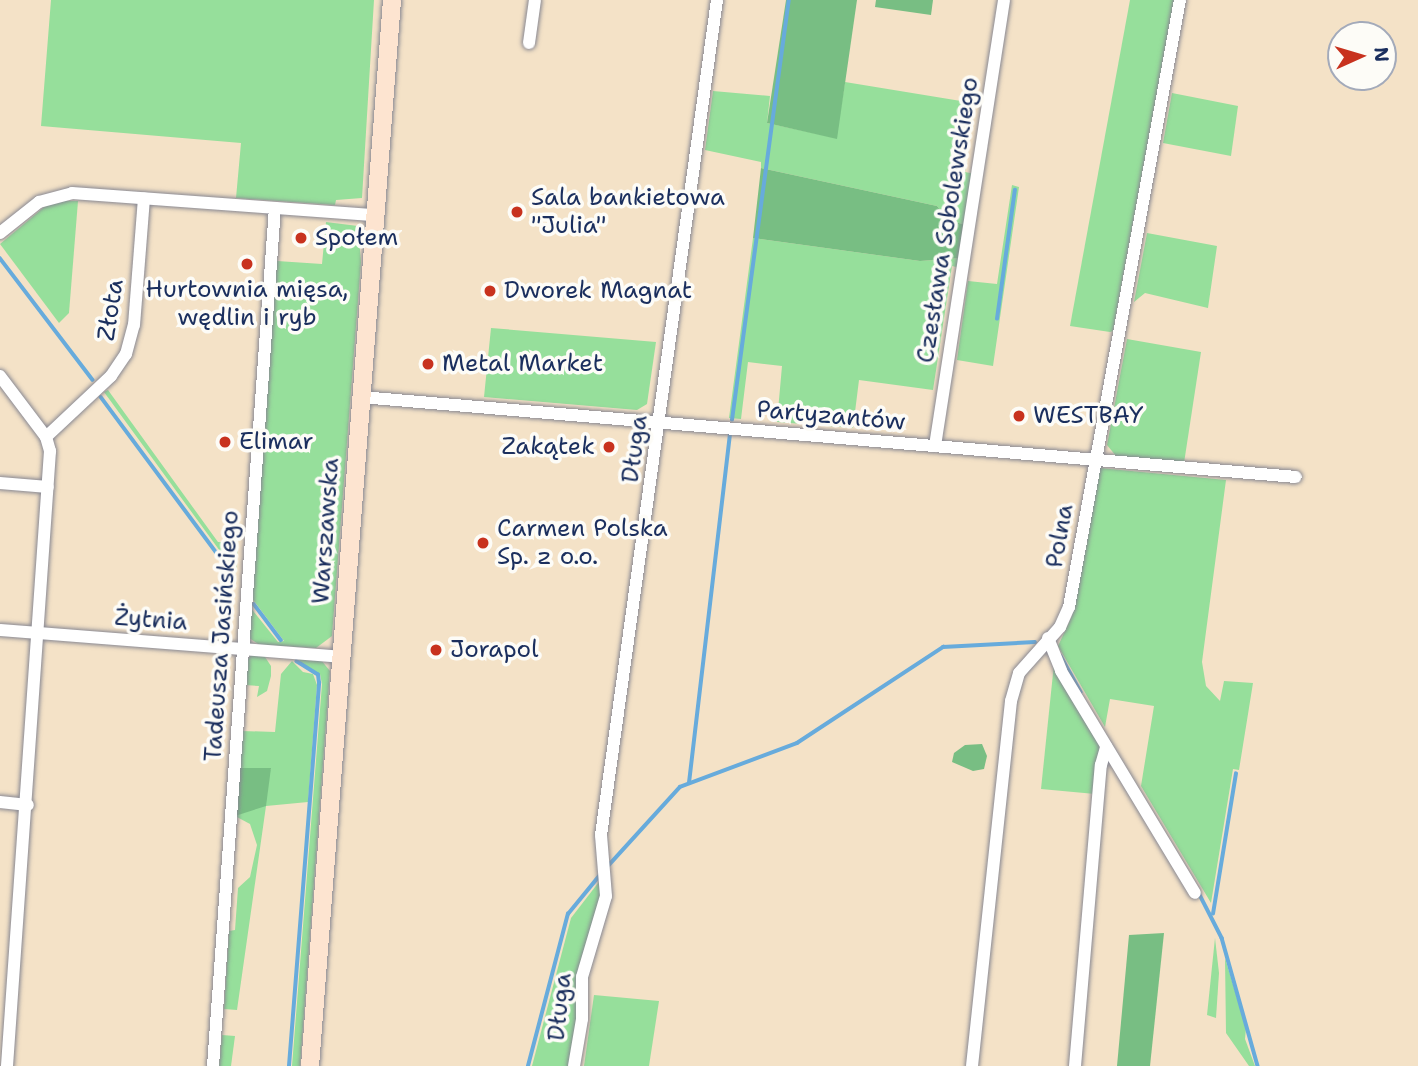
<!DOCTYPE html>
<html>
<head>
<meta charset="utf-8">
<style>
  body { margin:0 }
  #map { position:relative; width:1418px; height:1066px; overflow:hidden; background:#f4e2c7; font-family:"Shantell Sans",sans-serif }
  div>[style] { position:absolute }
  [style*='--x'] { left:calc(var(--x)*1px); top:calc(var(--y)*1px); width:calc(var(--w)*1px); rotate:calc(var(--a)*1deg) }
  .green>* { inset:0; background:#96df9b }
  .forest>* { inset:0; background:#78be83 }
  .stream>* { height:3.5px; margin:-1.75px; padding:0 1.75px; transform-origin:1.75px; border-radius:1.75px; background:#67abdc }
  .roads { filter:drop-shadow(0 0 2px #888892) drop-shadow(0 0 2px #888892) }
  .street>* { height:12px; margin:-6px; padding:0 6px; transform-origin:6px; border-radius:6px; background:#fff }
  .secondary>* { height:18px; margin:-9px; padding:0 9px; transform-origin:9px; border-radius:9px; background:#fde4d0 }
  .dots>* { width:19px; height:19px; translate:-50% -50%; box-sizing:border-box; border:4px solid #fdfcf7; border-radius:50% }
  span { translate:-50% -50%; white-space:nowrap; text-align:center; line-height:1.15; -webkit-text-stroke:7px #fdfcf7; paint-order:stroke }
  .poi-label { font-size:24px; color:#1b2f5e }
  .left { translate:0 -50%; text-align:left }
  .right { translate:-100% -50%; text-align:right }
  .street-label { font-size:24px; color:#1b2f5e }
  .north { position:absolute; left:1327px; top:21px; width:70px; height:70px; box-sizing:border-box; background:#fdfcf7; border:2px solid #a3aaba; border-radius:50%; rotate:86deg; font-size:19px; font-weight:700; line-height:28px; text-align:center; color:#1b2f5e }
  .north::after { content:''; display:block; margin:auto; width:24px; height:32px; background:#c8321e; clip-path:polygon(50% 0,100% 100%,50% 72%,0 100%) }
</style>
</head>
<body>
<div id="map">
  <div class="green">
    <i style="clip-path:polygon(51px 0,374px 0,362px 198px,336px 200px,335px 205px,236px 198px,241px 143px,41px 126px)"></i>
    <i style="clip-path:polygon(1130px 0,1174px 0,1113px 331px,1110px 332px,1070px 326px)"></i>
    <i style="clip-path:polygon(845px 82px,967px 102px,974px 112px,965px 172px,975px 174px,966px 225px,948px 220px,937px 206px,761px 168px,761px 162px,705px 150px,713px 91px,770px 96px,767px 123px,836px 138px)"></i>
    <i style="clip-path:polygon(1172px 93px,1238px 106px,1231px 156px,1163px 143px)"></i>
    <i style="clip-path:polygon(1012px 185px,1019px 187px,993px 366px,957px 360px,968px 281px,997px 284px)"></i>
    <i style="clip-path:polygon(58px 201px,78px 201px,69px 313px,59px 323px,0 244px,49px 203px)"></i>
    <i style="clip-path:polygon(326px 222px,358px 226px,361px 262px,332px 636px,316px 648px,260px 645px,249px 638px,250px 607px,278px 642px,284px 641px,251px 597px,277px 261px,322px 264px)"></i>
    <i style="clip-path:polygon(1147px 233px,1217px 246px,1208px 308px,1145px 293px,1134px 302px)"></i>
    <i style="clip-path:polygon(753px 238px,920px 261px,961px 258px,960px 268px,952px 266px,933px 390px,859px 380px,853px 428px,777px 422px,782px 366px,748px 362px,741px 419px,729px 418px)"></i>
    <i style="clip-path:polygon(491px 328px,656px 342px,647px 404px,637px 410px,484px 397px)"></i>
    <i style="clip-path:polygon(1127px 339px,1201px 352px,1184px 463px,1116px 456px,1107px 445px)"></i>
    <i style="clip-path:polygon(108px 390px,218px 542px,238px 543px,236px 573px,104px 392px)"></i>
    <i style="clip-path:polygon(1100px 468px,1226px 480px,1202px 662px,1206px 686px,1220px 701px,1224px 681px,1253px 683px,1239px 770px,1233px 769px,1211px 903px,1141px 786px,1154px 706px,1110px 699px,1105px 727px,1058px 646px,1072px 616px)"></i>
    <i style="clip-path:polygon(263px 654px,271px 666px,271px 676px,267px 691px,257px 697px,259px 686px,245px 685px,247px 661px,251px 655px)"></i>
    <i style="clip-path:polygon(297px 657px,321px 660px,330px 671px,300px 1066px,292px 1066px,322px 684px,320px 674px,305px 668px)"></i>
    <i style="clip-path:polygon(292px 661px,303px 672px,313px 674px,317px 685px,308px 802px,266px 806px,237px 1010px,224px 1009px,229px 931px,235px 930px,238px 888px,250px 877px,257px 845px,250px 824px,235px 816px,271px 769px,240px 768px,242px 731px,275px 732px,281px 674px)"></i>
    <i style="clip-path:polygon(1054px 664px,1100px 743px,1095px 794px,1041px 789px)"></i>
    <i style="clip-path:polygon(602px 878px,602px 901px,572px 1066px,532px 1066px,571px 918px)"></i>
    <i style="clip-path:polygon(1215px 938px,1219px 973px,1216px 1018px,1207px 1015px)"></i>
    <i style="clip-path:polygon(1225px 958px,1246px 1028px,1245px 1039px,1255px 1066px,1249px 1066px,1226px 1033px)"></i>
    <i style="clip-path:polygon(594px 995px,659px 1001px,649px 1066px,584px 1066px)"></i>
    <i style="clip-path:polygon(222px 1035px,235px 1036px,231px 1066px,219px 1066px)"></i>
  </div>
  <div class="forest">
    <i style="clip-path:polygon(786px 0,857px 0,837px 139px,767px 123px)"></i>
    <i style="clip-path:polygon(876px 0,933px 0,931px 15px,875px 7px)"></i>
    <i style="clip-path:polygon(761px 168px,937px 206px,948px 220px,966px 225px,961px 258px,920px 261px,753px 238px)"></i>
    <i style="clip-path:polygon(982px 744px,987px 756px,984px 769px,973px 771px,952px 762px,954px 753px,965px 745px)"></i>
    <i style="clip-path:polygon(240px 768px,271px 768px,266px 806px,235px 816px)"></i>
    <i style="clip-path:polygon(1164px 933px,1150px 1066px,1117px 1066px,1129px 935px)"></i>
  </div>
  <div class="stream">
    <i style="--x:0;--y:258;--w:153;--a:52.7"></i>
    <i style="--x:997;--y:319;--w:130;--a:-82.1"></i>
    <i style="--x:101;--y:397;--w:223;--a:53.4"></i>
    <i style="--x:732;--y:420;--w:424;--a:-82.3"></i>
    <i style="--x:254;--y:604;--w:45;--a:53.1"></i>
    <i style="--x:1061;--y:656;--w:41;--a:60.9"></i>
    <i style="--x:689;--y:783;--w:350;--a:-83.3"></i>
    <i style="--x:609;--y:865;--w:105;--a:-47.7"></i>
    <i style="--x:680;--y:787;--w:125;--a:-20.6"></i>
    <i style="--x:797;--y:743;--w:175;--a:-33.3"></i>
    <i style="--x:943;--y:647;--w:92;--a:-3.1"></i>
    <i style="--x:1198;--y:891;--w:53;--a:62.9"></i>
    <i style="--x:1222;--y:938;--w:133;--a:74.3"></i>
    <i style="--x:1213;--y:914;--w:142;--a:-80.7"></i>
    <i style="--x:289;--y:1066;--w:384;--a:-85.5"></i>
    <i style="--x:319;--y:683;--w:8;--a:-97"></i>
    <i style="--x:318;--y:675;--w:25;--a:-148"></i>
    <i style="--x:528;--y:1066;--w:157;--a:-75.3"></i>
    <i style="--x:568;--y:914;--w:50;--a:-50.6"></i>
  </div>
  <div class="roads">
    <div class="street">
      <i style="--x:529;--y:43;--w:43;--a:-82.1"></i>
      <i style="--x:0;--y:233;--w:50;--a:-38.5"></i>
      <i style="--x:39;--y:202;--w:34;--a:-15"></i>
      <i style="--x:72;--y:193;--w:304;--a:4.2"></i>
      <i style="--x:0;--y:376;--w:76;--a:53"></i>
      <i style="--x:46;--y:437;--w:15;--a:74"></i>
      <i style="--x:50;--y:451;--w:617;--a:94"></i>
      <i style="--x:361;--y:397;--w:938;--a:4.89"></i>
      <i style="--x:46;--y:437;--w:89;--a:-43.2"></i>
      <i style="--x:111;--y:376;--w:27;--a:-56"></i>
      <i style="--x:126;--y:354;--w:30;--a:-75"></i>
      <i style="--x:134;--y:325;--w:127;--a:-85.5"></i>
      <i style="--x:935;--y:446;--w:451;--a:-81.2"></i>
      <i style="--x:0;--y:483;--w:48;--a:4.8"></i>
      <i style="--x:0;--y:630;--w:342;--a:4.5"></i>
      <i style="--x:1048;--y:638;--w:35;--a:68"></i>
      <i style="--x:1061;--y:671;--w:259;--a:58.9"></i>
      <i style="--x:0;--y:802;--w:28;--a:6"></i>
      <i style="--x:213;--y:1066;--w:860;--a:-85.87"></i>
      <i style="--x:574;--y:1066;--w:48;--a:-80.3"></i>
      <i style="--x:582;--y:1019;--w:42;--a:-90"></i>
      <i style="--x:582;--y:977;--w:84;--a:-73.5"></i>
      <i style="--x:606;--y:896;--w:61;--a:-94.7"></i>
      <i style="--x:601;--y:835;--w:843;--a:-82.09"></i>
      <i style="--x:972;--y:1066;--w:367;--a:-83.9"></i>
      <i style="--x:1011;--y:701;--w:29;--a:-74"></i>
      <i style="--x:1019;--y:673;--w:62;--a:-48.3"></i>
      <i style="--x:1060;--y:627;--w:22;--a:-66"></i>
      <i style="--x:1069;--y:607;--w:617;--a:-79.64"></i>
      <i style="--x:1075;--y:1066;--w:302;--a:-85.1"></i>
      <i style="--x:1101;--y:765;--w:19;--a:-74"></i>
    </div>
    <div class="secondary">
      <i style="--x:310;--y:1066;--w:1069;--a:-85.6"></i>
    </div>
  </div>
  <div class="dots">
    <i style="left:517px;top:212px;background:#c8321e"></i>
    <i style="left:301px;top:238px;background:#c8321e"></i>
    <i style="left:247px;top:264px;background:#c8321e"></i>
    <i style="left:490px;top:291px;background:#c8321e"></i>
    <i style="left:428px;top:364px;background:#c8321e"></i>
    <i style="left:1019px;top:416px;background:#c8321e"></i>
    <i style="left:225px;top:442px;background:#c8321e"></i>
    <i style="left:609px;top:447px;background:#c8321e"></i>
    <i style="left:483px;top:543px;background:#c8321e"></i>
    <i style="left:436px;top:650px;background:#c8321e"></i>
  </div>
  <div class="poi-label">
    <span class="left" style="left:531px;top:212px">Sala bankietowa<br>"Julia"</span>
    <span class="left" style="left:315px;top:238px">Społem</span>
    <span style="left:247px;top:304px">Hurtownia mięsa,<br>wędlin i ryb</span>
    <span class="left" style="left:504px;top:291px">Dworek Magnat</span>
    <span class="left" style="left:442px;top:364px">Metal Market</span>
    <span class="left" style="left:1033px;top:416px">WESTBAY</span>
    <span class="left" style="left:239px;top:442px">Elimar</span>
    <span class="right" style="left:595px;top:447px">Zakątek</span>
    <span class="left" style="left:497px;top:543px">Carmen Polska<br>Sp. z o.o.</span>
    <span class="left" style="left:450px;top:650px">Jorapol</span>
  </div>
  <div class="street-label">
    <span style="left:948px;top:220px;rotate:-81deg">Czesława Sobolewskiego</span>
    <span style="left:111px;top:310px;rotate:-81deg">Złota</span>
    <span style="left:831px;top:416px;rotate:5deg">Partyzantów</span>
    <span style="left:635px;top:449px;rotate:-82deg">Długa</span>
    <span style="left:326px;top:531px;rotate:-86deg">Warszawska</span>
    <span style="left:1060px;top:536px;rotate:-80deg">Polna</span>
    <span style="left:151px;top:620px;rotate:4deg">Żytnia</span>
    <span style="left:222px;top:636px;rotate:-86deg">Tadeusza Jasińskiego</span>
    <span style="left:560px;top:1007px;rotate:-84deg">Długa</span>
  </div>
  <div class="north">N</div>
</div>
</body>
</html>
